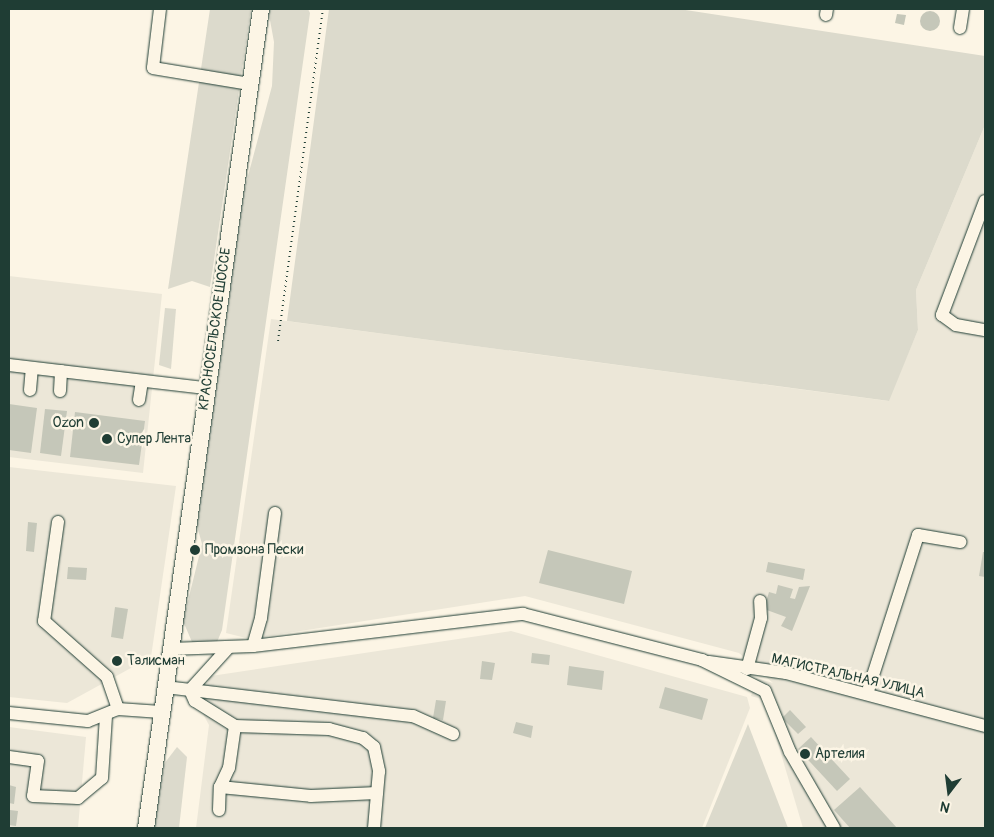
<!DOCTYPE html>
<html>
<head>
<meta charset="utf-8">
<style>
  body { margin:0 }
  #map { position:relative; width:994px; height:837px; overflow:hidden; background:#fcf5e5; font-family:Pangolin,sans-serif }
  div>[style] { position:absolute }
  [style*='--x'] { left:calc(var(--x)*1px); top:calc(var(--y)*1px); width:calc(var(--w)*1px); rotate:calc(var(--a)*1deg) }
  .built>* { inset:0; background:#ece7d8 }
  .green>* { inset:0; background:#dcdacc }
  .building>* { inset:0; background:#c5c7b9 }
  .round { border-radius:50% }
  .path>* { height:2px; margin-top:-1px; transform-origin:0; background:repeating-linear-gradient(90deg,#1f3d34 0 1px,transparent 0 5px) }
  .roads { filter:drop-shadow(0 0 1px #1f3d34) drop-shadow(0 0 1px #1f3d34) }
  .minor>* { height:12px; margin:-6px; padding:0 6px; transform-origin:6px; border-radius:6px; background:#fcf5e5 }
  .major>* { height:16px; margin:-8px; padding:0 8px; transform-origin:8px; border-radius:8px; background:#fcf5e5 }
  .dots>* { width:14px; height:14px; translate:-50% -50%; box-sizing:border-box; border:2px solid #fcf5e5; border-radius:50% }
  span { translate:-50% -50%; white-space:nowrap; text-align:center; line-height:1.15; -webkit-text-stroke:5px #fcf5e5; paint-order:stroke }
  .street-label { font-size:14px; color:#1f3d34 }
  .poi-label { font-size:14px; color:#1f3d34 }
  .right { translate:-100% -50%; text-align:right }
  .left { translate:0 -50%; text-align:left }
  .frame { position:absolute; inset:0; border:10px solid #1f3d34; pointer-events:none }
  .north { position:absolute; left:924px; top:767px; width:50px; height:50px; -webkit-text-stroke:4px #fcf5e5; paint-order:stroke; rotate:195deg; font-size:14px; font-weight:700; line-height:20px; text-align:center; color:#1f3d34 }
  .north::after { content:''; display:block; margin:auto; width:18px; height:22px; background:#1f3d34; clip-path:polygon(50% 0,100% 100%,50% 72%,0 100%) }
</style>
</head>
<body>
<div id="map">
  <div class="built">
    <i style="clip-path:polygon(985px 125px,985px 828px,803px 828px,765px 700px,751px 696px,756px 678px,773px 683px,739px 653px,525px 596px,250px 639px,226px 633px,271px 319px,888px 401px,918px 330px,916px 290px)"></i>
    <i style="clip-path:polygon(9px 276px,162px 294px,143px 473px,9px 457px)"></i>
    <i style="clip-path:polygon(9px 467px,176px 486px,151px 657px,67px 703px,9px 697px)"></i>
    <i style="clip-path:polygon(511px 631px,747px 697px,750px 708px,702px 828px,196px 828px,209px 725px,197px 703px,211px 676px)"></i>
    <i style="clip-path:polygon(9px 727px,86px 737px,78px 828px,9px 828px)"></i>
  </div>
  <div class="green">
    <i style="clip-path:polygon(210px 9px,251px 9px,210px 287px,192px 281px,168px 289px)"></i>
    <i style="clip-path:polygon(268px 9px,308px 9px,310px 13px,222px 630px,217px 642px,192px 642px,183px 621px,202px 544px,197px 526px,244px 191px,272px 86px,274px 42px)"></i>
    <i style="clip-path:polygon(329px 9px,679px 9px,985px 56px,985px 125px,916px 290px,918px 330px,889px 401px,287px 321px)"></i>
    <i style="clip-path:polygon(165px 308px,176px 309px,171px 369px,159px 365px)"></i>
    <i style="clip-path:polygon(748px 724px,788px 828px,705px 828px)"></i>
    <i style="clip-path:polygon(177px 747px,187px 757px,179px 828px,154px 828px,164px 764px)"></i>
  </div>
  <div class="building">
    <i class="round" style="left:920px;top:11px;width:20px;height:20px"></i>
    <i style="clip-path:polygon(897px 14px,906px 15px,904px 25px,895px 23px)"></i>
    <i style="clip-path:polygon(9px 404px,37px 408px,31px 453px,9px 450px)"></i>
    <i style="clip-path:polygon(45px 409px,67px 411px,61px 456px,40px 453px)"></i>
    <i style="clip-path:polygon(75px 412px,145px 421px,139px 465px,70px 457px)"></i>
    <i style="clip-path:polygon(28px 522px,37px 523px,34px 552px,26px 551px)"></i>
    <i style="clip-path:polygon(548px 550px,632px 571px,624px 604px,539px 583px)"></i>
    <i style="clip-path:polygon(983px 552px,985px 552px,985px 577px,979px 576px)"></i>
    <i style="clip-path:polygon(768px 562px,805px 569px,803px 580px,766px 572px)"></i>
    <i style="clip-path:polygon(68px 567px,87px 568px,86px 580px,67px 579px)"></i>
    <i style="clip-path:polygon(778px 585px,793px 589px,790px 598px,795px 599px,799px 587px,810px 586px,792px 631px,781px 626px,786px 617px,764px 609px,769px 592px,776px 594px)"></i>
    <i style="clip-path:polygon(115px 607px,128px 609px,123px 639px,111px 637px)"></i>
    <i style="clip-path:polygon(532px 653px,550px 655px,549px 665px,531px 663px)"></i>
    <i style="clip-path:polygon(482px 661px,495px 663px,492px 680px,480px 679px)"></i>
    <i style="clip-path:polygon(569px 666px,604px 671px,602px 690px,567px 685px)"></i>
    <i style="clip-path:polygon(665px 687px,708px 699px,702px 720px,659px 708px)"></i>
    <i style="clip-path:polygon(436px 700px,446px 701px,443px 720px,433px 718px)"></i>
    <i style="clip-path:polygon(790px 710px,806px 727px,798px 734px,782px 718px)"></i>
    <i style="clip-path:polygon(516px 722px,533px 726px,531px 738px,513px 733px)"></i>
    <i style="clip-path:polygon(811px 737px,850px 779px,837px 791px,798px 749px)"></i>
    <i style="clip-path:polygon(9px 785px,16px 787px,14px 804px,9px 803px)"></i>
    <i style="clip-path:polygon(860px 787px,897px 828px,850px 828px,834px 810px)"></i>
    <i style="clip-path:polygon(10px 810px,18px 811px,16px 826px,9px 825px)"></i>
  </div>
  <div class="path">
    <i style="--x:278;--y:341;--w:335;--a:-82.3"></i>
  </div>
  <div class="roads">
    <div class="minor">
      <i style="--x:160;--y:9;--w:59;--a:96.8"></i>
      <i style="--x:153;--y:68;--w:98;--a:9.4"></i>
      <i style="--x:826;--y:15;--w:6;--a:-81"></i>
      <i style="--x:960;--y:28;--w:19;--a:-81"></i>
      <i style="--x:985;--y:201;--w:122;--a:110.7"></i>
      <i style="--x:942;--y:315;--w:17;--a:36"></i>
      <i style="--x:956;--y:325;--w:29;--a:10"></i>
      <i style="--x:9;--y:365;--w:198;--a:6.7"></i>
      <i style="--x:30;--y:390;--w:22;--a:-85"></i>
      <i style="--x:60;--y:391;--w:20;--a:-87"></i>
      <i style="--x:139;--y:400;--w:19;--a:-81"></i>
      <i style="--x:58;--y:522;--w:100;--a:98"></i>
      <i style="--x:44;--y:621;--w:84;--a:41.6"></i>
      <i style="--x:107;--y:677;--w:34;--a:71"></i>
      <i style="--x:253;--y:646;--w:29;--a:-74"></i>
      <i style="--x:261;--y:618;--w:106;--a:-82.4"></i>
      <i style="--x:229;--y:647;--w:58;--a:132.2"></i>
      <i style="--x:190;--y:690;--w:12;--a:66"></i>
      <i style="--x:195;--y:701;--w:47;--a:32"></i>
      <i style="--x:235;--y:726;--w:94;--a:1.8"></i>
      <i style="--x:329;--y:729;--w:35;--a:15"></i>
      <i style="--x:363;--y:738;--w:14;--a:39"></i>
      <i style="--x:374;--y:747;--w:25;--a:78"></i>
      <i style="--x:379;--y:771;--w:57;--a:95"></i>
      <i style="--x:170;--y:649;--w:83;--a:-2.1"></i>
      <i style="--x:253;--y:646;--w:272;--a:-6.8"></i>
      <i style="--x:523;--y:614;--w:185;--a:14.4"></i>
      <i style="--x:702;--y:660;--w:70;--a:26.2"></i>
      <i style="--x:765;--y:691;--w:66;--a:67.7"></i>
      <i style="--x:790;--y:752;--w:88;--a:59.9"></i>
      <i style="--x:709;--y:662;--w:78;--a:8.1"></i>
      <i style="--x:786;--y:673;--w:206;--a:14.9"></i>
      <i style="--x:747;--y:669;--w:53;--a:-74.6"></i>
      <i style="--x:761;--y:618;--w:17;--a:-93"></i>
      <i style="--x:165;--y:687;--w:250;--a:6.7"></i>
      <i style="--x:413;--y:716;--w:44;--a:24.2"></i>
      <i style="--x:867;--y:694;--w:167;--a:-72.2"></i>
      <i style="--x:918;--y:535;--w:43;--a:9.5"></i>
      <i style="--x:9;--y:713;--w:79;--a:5.8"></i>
      <i style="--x:88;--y:721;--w:32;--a:-22"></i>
      <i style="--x:118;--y:709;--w:43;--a:4"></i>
      <i style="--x:9;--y:757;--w:29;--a:8"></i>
      <i style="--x:38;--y:761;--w:35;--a:98"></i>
      <i style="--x:33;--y:796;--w:45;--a:2.5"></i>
      <i style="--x:78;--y:798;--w:31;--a:-40"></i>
      <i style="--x:102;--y:778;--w:62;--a:-86.3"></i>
      <i style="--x:220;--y:787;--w:91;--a:5.6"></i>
      <i style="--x:311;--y:796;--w:66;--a:-2.6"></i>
      <i style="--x:219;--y:810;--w:23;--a:-88"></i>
      <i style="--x:220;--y:787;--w:21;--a:-65"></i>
      <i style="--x:229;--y:768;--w:42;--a:-81.9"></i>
    </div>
    <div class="major">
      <i style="--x:146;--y:828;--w:827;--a:-82.01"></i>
    </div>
  </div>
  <div class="dots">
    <i style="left:94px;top:423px;background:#1f3d34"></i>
    <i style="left:107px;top:439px;background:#1f3d34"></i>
    <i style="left:195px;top:550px;background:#1f3d34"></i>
    <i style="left:117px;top:661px;background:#1f3d34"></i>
    <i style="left:805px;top:754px;background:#1f3d34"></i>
  </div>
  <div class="street-label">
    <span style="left:215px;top:329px;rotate:-82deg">КРАСНОСЕЛЬСКОЕ ШОССЕ</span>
    <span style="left:848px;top:676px;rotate:13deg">МАГИСТРАЛЬНАЯ УЛИЦА</span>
  </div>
  <div class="poi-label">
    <span class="right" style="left:84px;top:423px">Ozon</span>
    <span class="left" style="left:117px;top:439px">Супер Лента</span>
    <span class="left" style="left:205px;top:550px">Промзона Пески</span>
    <span class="left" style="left:127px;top:661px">Талисман</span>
    <span class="left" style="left:815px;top:754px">Артелия</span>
  </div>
  <div class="frame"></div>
  <div class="north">N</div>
</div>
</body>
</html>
